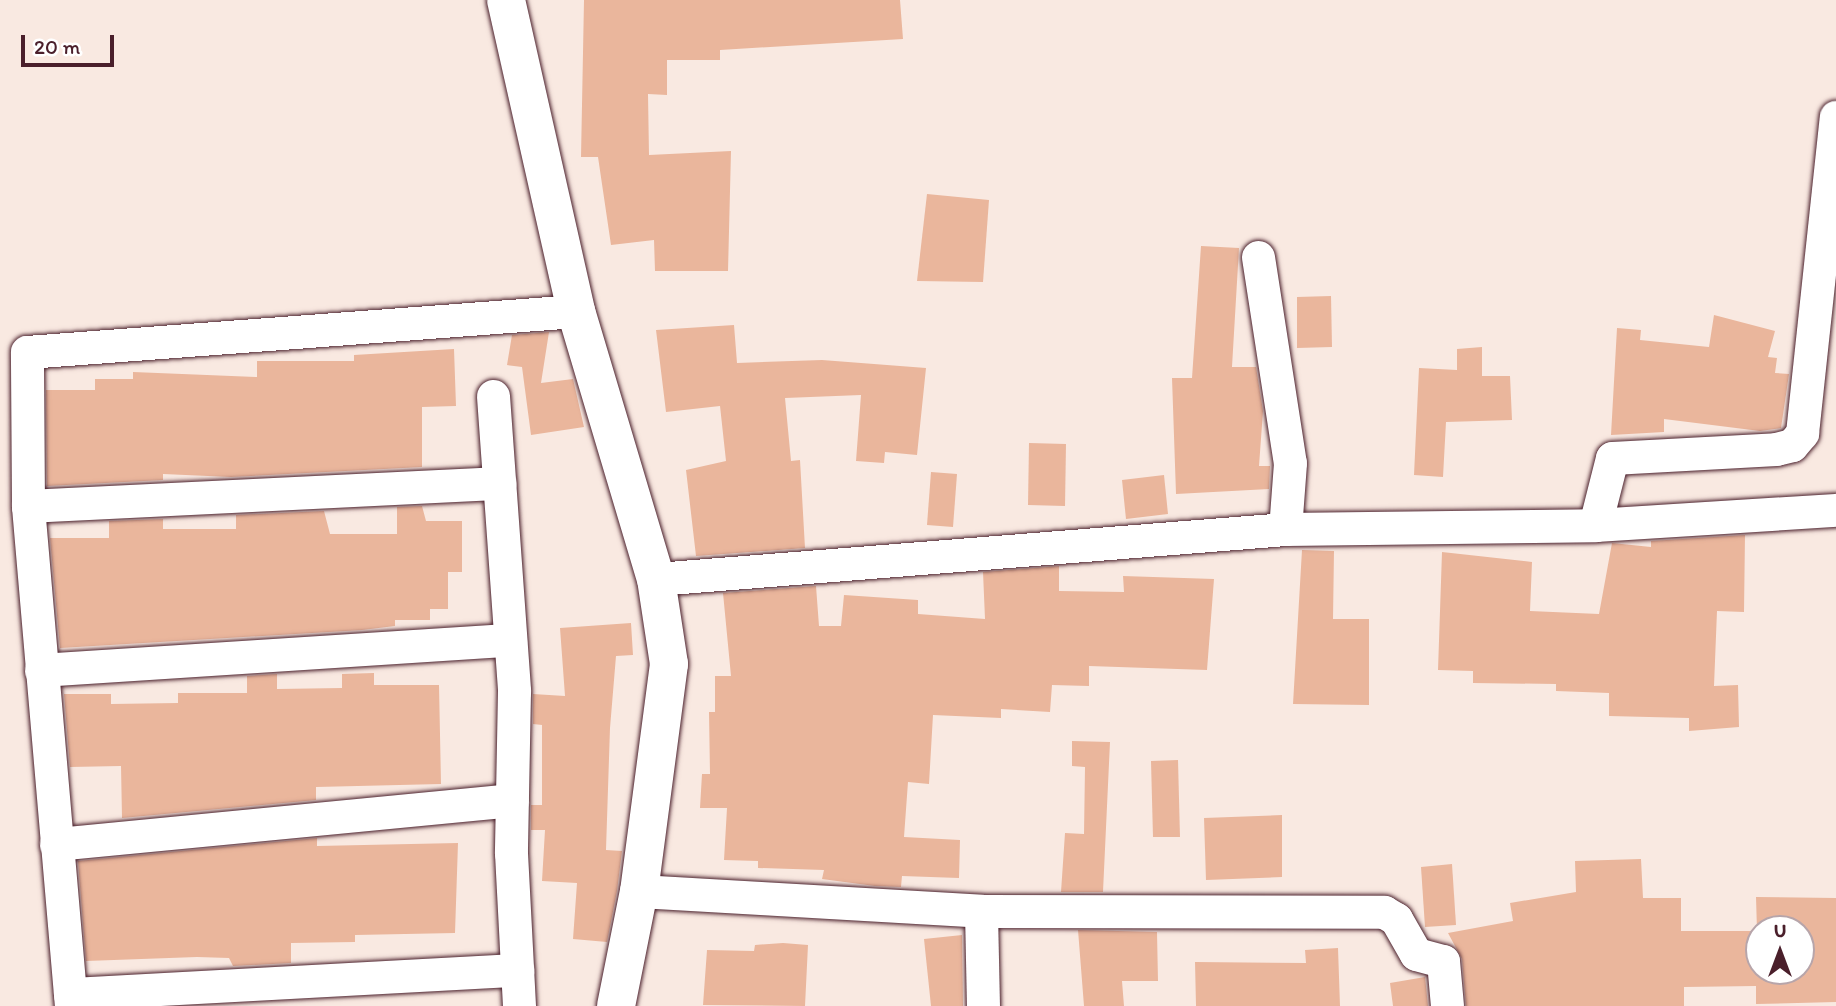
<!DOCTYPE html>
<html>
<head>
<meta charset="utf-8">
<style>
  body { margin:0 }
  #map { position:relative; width:1836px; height:1006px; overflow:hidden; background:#f9e9e1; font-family:Itim,sans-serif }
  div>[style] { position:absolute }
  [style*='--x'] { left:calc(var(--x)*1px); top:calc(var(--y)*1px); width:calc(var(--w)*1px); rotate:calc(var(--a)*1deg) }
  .building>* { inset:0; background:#eab69c }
  .roads { filter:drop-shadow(0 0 2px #4a1f2b) drop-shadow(0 0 2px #4a1f2b) }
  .street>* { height:33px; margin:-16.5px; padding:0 16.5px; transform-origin:16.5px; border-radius:16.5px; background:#fff }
  .secondary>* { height:38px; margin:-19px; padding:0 19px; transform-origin:19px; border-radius:19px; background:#fff }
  span { translate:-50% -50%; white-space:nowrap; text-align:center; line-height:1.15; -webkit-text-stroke:6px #fff; paint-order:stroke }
  .north { position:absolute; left:1745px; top:915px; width:70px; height:70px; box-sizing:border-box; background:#fff; border:2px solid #b7a5aa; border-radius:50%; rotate:0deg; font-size:19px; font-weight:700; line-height:28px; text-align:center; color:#4a1f2b }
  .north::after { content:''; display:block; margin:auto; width:24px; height:32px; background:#4a1f2b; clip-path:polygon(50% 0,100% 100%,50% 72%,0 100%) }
  .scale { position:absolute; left:21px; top:35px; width:93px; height:32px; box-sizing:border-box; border:4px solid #4a1f2b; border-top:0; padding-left:9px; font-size:21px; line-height:24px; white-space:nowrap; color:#4a1f2b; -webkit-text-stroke:5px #fff; paint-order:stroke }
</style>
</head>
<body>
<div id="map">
  <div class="building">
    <i style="clip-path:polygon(584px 0,900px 0,903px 39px,720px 50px,720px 60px,667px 60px,667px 95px,648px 94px,649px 155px,731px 151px,728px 271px,655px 271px,654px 240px,611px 245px,598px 157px,581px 157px)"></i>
    <i style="clip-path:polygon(927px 194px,989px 200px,983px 282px,917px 281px)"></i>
    <i style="clip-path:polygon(1201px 246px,1239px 248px,1232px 367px,1256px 367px,1263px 411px,1259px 466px,1270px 466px,1269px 489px,1176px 494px,1172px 378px,1192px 378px)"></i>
    <i style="clip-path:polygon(1331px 296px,1332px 347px,1297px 348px,1297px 297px)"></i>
    <i style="clip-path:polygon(1714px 315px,1775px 331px,1768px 357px,1777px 358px,1775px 373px,1789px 374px,1781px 428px,1760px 431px,1664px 419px,1664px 432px,1611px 435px,1617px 328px,1641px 330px,1640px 340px,1709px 347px)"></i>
    <i style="clip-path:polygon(734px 325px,737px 363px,822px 360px,926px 368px,917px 455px,885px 452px,884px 463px,856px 461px,861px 395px,785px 398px,791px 461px,800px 460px,805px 548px,696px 556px,686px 470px,726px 461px,720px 406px,666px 412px,656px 330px)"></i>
    <i style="clip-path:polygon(549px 332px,541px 383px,573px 379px,584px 427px,531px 435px,522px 367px,507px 365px,512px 335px)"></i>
    <i style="clip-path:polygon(1482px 347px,1482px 376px,1510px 376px,1512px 420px,1446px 422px,1443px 477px,1414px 475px,1419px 368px,1457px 370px,1457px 349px)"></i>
    <i style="clip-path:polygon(454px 349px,456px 406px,422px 407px,422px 467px,231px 477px,163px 474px,163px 480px,47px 486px,46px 390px,95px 390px,95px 379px,133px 379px,133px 372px,257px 377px,257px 361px,354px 361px,354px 355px)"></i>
    <i style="clip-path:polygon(1029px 443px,1066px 444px,1065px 506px,1028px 505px)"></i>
    <i style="clip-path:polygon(931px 472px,957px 474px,953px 527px,927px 525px)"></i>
    <i style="clip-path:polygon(1164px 475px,1168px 514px,1126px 519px,1122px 480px)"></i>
    <i style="clip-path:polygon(422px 506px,426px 521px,462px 521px,462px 572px,448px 572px,448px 609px,430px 609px,430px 620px,395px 620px,395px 626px,362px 630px,60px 648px,50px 538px,109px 538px,109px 521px,163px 519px,163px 529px,236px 529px,236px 515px,324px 511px,330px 534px,397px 534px,397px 507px)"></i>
    <i style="clip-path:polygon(1745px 535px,1744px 612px,1717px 611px,1714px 686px,1738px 685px,1739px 727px,1689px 731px,1689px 718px,1609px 716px,1609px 693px,1556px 691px,1556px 684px,1473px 683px,1473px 671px,1438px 670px,1442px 552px,1532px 562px,1530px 611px,1599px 614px,1612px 543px,1651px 547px,1651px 541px)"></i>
    <i style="clip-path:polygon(1302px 550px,1334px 551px,1333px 619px,1369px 619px,1369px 705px,1293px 704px)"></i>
    <i style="clip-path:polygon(1059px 566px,1059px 591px,1124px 592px,1123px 576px,1214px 579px,1207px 670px,1089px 666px,1089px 686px,1052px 685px,1050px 712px,1001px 709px,1001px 718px,933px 715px,929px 784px,908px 782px,904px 837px,960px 840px,959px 878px,902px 876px,901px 887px,875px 886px,822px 879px,824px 870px,758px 868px,758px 861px,724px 860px,727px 808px,700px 808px,702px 774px,710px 774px,709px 712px,715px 712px,715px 676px,731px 676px,723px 593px,816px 586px,819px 626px,841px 626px,844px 595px,918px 600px,918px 614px,985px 619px,983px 572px)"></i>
    <i style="clip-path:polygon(631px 623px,633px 655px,616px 656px,610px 728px,606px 850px,622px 851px,617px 891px,607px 942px,573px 939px,577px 883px,542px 881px,545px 830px,531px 830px,531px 805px,542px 805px,542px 725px,533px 724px,533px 694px,565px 696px,560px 628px)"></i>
    <i style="clip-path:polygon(374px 673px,374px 685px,439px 685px,441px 784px,316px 787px,316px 800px,122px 818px,121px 766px,70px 767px,64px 694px,111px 694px,111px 704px,178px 703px,178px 693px,247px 693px,247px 676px,277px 674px,277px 689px,342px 688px,342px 674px)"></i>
    <i style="clip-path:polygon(1072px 741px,1110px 742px,1103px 892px,1061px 892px,1065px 833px,1084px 834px,1085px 767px,1072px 766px)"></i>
    <i style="clip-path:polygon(1178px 760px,1180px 837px,1153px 837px,1151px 761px)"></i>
    <i style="clip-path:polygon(1282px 815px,1282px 877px,1206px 880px,1204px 818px)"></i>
    <i style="clip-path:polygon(317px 838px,317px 846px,458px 843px,455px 933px,355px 935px,355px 942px,291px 943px,291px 963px,233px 966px,229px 958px,197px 957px,86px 961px,78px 861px)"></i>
    <i style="clip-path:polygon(evenodd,1641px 859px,1643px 898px,1681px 898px,1681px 931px,1757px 931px,1756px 897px,1836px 898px,1836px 1002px,1756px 1004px,1756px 986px,1684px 987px,1684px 1006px,1466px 1006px,1462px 959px,1448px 933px,1513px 921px,1510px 903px,1576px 892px,1575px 861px,1641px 859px,1759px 929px,1801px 929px,1801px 971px,1759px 971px,1759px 929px)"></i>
    <i style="clip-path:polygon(1452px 864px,1456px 925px,1425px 927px,1421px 867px)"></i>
    <i style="clip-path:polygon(1078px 930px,1157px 932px,1158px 981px,1122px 981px,1124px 1006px,1084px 1006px)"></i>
    <i style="clip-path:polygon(962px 935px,963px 1006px,931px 1006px,924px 939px)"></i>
    <i style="clip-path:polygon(783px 943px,808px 945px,805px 1006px,703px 1005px,707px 950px,754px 951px,755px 945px)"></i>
    <i style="clip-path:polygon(1338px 948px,1340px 1006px,1196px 1006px,1195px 962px,1306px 963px,1305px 950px)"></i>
    <i style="clip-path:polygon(1425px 977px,1428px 1006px,1393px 1006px,1390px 983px)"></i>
  </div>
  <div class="roads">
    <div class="street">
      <i style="--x:1258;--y:257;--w:208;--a:81.2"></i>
      <i style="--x:1290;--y:463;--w:66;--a:94.3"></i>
      <i style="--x:493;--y:396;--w:296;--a:85.9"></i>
      <i style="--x:514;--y:691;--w:162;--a:91.1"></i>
      <i style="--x:511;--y:853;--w:153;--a:87"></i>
      <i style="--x:28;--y:506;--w:472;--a:-2.8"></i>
      <i style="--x:1595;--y:525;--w:69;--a:-75.8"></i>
      <i style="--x:1612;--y:458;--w:164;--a:-3.1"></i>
      <i style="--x:1776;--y:449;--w:16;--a:-14"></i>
      <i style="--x:1792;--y:445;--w:16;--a:-50"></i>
      <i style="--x:1802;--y:433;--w:318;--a:-83.9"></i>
      <i style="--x:656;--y:579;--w:631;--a:-4.54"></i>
      <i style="--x:1285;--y:529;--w:310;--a:-0.7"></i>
      <i style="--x:1595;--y:525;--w:241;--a:-3.6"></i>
      <i style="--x:41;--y:670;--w:470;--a:-3.7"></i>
      <i style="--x:56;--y:844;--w:458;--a:-5.5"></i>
      <i style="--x:639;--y:891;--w:343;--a:3.3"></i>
      <i style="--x:981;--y:911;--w:403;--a:0.1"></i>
      <i style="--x:1384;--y:912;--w:14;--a:30"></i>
      <i style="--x:1396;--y:919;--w:40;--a:60.3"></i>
      <i style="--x:1416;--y:954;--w:28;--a:15"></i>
      <i style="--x:1443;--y:961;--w:45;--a:84.9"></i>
      <i style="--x:981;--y:911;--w:95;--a:88.8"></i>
      <i style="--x:70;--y:994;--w:448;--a:-3.1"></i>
      <i style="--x:71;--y:1006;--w:502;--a:-94.92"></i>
      <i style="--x:28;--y:506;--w:154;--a:-90.4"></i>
      <i style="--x:27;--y:352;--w:551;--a:-4.27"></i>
    </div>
    <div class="secondary">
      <i style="--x:506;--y:0;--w:319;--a:77.3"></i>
      <i style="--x:576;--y:311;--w:280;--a:73.4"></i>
      <i style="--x:656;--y:579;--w:86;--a:81.3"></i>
      <i style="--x:669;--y:664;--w:229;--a:97.5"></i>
      <i style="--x:639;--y:891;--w:117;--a:101.3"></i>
    </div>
  </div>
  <div class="north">U</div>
  <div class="scale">20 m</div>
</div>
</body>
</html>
